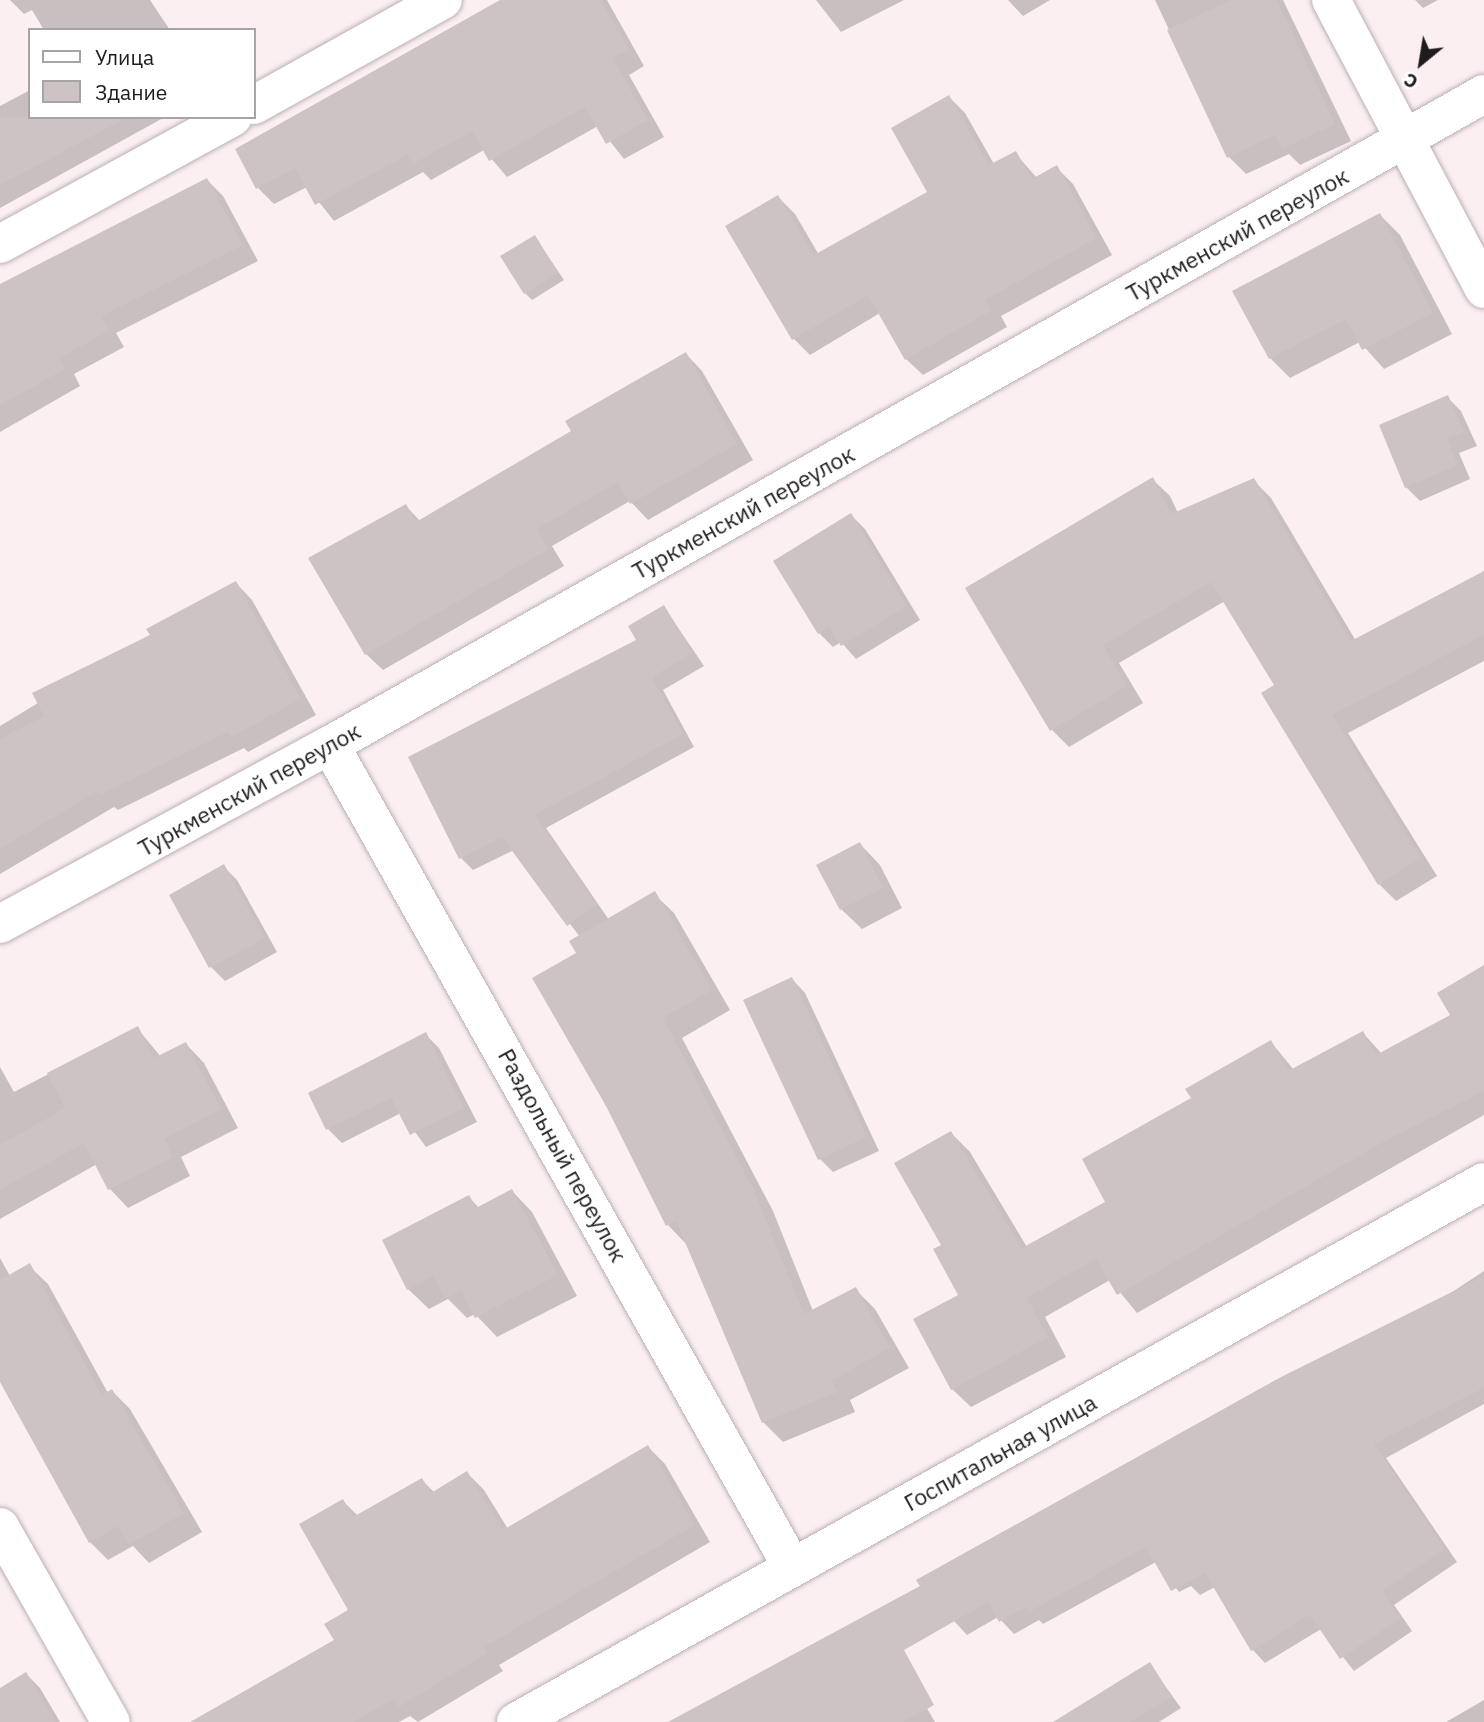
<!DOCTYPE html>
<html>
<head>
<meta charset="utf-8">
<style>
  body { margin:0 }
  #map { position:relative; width:1484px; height:1722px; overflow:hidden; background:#fbeff2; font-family:"IBM Plex Sans",sans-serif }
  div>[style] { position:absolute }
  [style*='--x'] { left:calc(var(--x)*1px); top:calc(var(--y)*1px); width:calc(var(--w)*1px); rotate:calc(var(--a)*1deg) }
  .shadow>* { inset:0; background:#0003 }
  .building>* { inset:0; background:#cdc2c4 }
  .roads { filter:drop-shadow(0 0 2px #baafb1) drop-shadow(0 0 2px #baafb1) }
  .minor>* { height:38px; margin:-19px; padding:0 19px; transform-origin:19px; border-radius:19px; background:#fff }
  span { translate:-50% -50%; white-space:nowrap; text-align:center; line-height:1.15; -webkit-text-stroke:5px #fff; paint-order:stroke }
  .street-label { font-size:23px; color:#201b1c }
  .legend { position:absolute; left:28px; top:28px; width:228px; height:91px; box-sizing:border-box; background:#fff; border:2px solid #a6a4a4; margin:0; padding:9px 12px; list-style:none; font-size:21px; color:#201b1c }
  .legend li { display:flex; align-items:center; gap:14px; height:35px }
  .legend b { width:35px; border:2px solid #a6a4a4 }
  .north { position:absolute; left:1386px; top:28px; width:70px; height:70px; -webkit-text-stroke:5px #fff; paint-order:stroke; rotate:210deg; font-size:19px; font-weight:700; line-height:28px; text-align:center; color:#201b1c }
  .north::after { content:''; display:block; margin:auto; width:24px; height:32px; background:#201b1c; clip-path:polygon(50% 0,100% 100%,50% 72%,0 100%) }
</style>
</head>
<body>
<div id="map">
  <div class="shadow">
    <i style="clip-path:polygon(10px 0,150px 0,170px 30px,44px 30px,32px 10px,24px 14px)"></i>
    <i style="clip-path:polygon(506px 0,607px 0,644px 66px,629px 75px,664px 137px,624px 159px,598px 126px,507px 177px,484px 150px,431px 180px,423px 172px,334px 221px,307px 187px,274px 204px,257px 187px)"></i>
    <i style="clip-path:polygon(816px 0,904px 0,841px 32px)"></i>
    <i style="clip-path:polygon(1008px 0,1050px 0,1023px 16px)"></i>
    <i style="clip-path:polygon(1155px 0,1283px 0,1351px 141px,1300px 165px,1289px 154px,1246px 174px,1229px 157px)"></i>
    <i style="clip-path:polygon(1415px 0,1438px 0,1423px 8px)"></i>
    <i style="clip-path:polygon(30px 90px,30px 117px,165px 117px,0 208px,0 106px)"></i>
    <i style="clip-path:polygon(949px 97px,965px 113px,994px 164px,1015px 153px,1037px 178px,1056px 167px,1073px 184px,1112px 255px,1001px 316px,1007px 327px,923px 375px,906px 359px,880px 313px,810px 355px,793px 338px,778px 197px,795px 214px,819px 255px,930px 193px)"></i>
    <i style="clip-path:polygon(207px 180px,223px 196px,258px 261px,116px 333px,124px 347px,74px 374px,80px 386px,0 432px,0 291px)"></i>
    <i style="clip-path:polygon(1380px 215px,1400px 235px,1452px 334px,1384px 369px,1360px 342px,1290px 378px,1270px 358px)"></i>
    <i style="clip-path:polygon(535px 237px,564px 280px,532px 300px,525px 293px)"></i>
    <i style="clip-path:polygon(686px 354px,702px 371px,753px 460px,648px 520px,630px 501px,552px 546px,564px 566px,383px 670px,366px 654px,406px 506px,421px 522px,574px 432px)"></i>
    <i style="clip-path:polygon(1447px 397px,1461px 411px,1477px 446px,1459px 453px,1470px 479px,1420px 501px,1406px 487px)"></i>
    <i style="clip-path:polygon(1152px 479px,1170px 496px,1178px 513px,1254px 481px,1271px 498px,1356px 641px,1484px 573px,1484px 661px,1348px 733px,1437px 876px,1396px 901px,1379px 884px,1276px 685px,1225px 601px,1119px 663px,1143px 703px,1069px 747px,1052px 730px)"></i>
    <i style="clip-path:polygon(851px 515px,865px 529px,920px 620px,856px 659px,841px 642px,833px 647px,819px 633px)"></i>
    <i style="clip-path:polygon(236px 583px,252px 600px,316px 715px,248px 752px,244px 748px,118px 810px,114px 807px,0 874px,0 726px)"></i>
    <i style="clip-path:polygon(664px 607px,704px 666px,663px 690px,694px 747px,546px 828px,609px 920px,654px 894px,674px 913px,730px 1010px,682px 1038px,773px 1211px,813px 1311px,855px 1289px,875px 1309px,909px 1368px,850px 1400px,855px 1412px,783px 1442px,763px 1422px,688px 1246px,668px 1225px,608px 1105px,578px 954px,580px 937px,514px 850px,473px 870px,461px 858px)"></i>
    <i style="clip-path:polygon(860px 844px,880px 865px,902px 908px,862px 929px,841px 909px)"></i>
    <i style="clip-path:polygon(223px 866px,237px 880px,277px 952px,225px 981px,211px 967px,171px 896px)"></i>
    <i style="clip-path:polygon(1484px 967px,1484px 1115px,1137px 1313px,1110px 1280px,1045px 1317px,1066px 1357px,971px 1407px,952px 1389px,960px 1296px,943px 1245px,951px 1133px,970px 1152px,1027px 1247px,1108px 1203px,1193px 1099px,1271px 1042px,1294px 1070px,1363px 1033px,1382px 1054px,1453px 1016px)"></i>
    <i style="clip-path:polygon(792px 979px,805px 993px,879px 1151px,833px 1172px,820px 1159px)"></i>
    <i style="clip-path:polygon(137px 1028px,161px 1057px,186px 1044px,204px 1063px,238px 1128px,181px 1157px,190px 1176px,128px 1208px,110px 1189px,97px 1164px,0 1219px,0 1067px,14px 1092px)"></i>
    <i style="clip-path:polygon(425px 1034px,439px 1048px,477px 1122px,426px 1147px,401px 1113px,342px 1143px,328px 1129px)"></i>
    <i style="clip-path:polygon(512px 1191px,532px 1212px,577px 1296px,497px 1337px,475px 1314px,467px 1318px,448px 1299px,429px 1309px,408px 1289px,469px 1197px,479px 1208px)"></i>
    <i style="clip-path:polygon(0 1258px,10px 1276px,29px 1266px,48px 1284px,108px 1393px,112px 1391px,130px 1409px,202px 1532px,149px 1563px,133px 1546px,108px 1560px,90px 1542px,0 1379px)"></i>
    <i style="clip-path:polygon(1484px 1271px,1484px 1404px,1386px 1458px,1457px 1562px,1394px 1605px,1412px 1631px,1354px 1671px,1321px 1629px,1265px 1663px,1252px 1649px,1215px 1587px,1200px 1595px,1191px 1586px,1179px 1592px,1156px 1562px,1043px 1624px,1039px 1620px,1014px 1634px,998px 1617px,967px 1635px,954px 1621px)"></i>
    <i style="clip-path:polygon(648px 1447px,665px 1464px,710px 1542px,499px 1665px,503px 1671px,418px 1722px,410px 1716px,399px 1722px,208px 1722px,337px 1641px,350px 1610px,343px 1501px,358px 1516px,422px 1480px,435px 1493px,467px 1473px,484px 1490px,508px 1529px)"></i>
    <i style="clip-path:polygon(883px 1633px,935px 1722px,675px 1722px)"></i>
    <i style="clip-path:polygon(1150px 1665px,1181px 1708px,1159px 1722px,1057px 1722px)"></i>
    <i style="clip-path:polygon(26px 1674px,40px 1688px,60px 1722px,0 1722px,0 1690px)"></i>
    <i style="clip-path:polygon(1484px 1700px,1484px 1722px,1446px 1722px)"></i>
  </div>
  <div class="building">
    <i style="clip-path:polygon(500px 0,601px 0,629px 49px,613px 58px,648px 120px,606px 144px,585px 107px,489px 161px,472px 131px,413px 164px,407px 155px,315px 205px,295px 168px,256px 189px,235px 149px)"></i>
    <i style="clip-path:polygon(1231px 0,1277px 0,1335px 124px,1282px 149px,1275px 135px,1227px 158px,1167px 30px)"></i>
    <i style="clip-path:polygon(949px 95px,989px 165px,1016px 151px,1032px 179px,1057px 165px,1097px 238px,985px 300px,992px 310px,905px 360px,868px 295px,792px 340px,725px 226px,778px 195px,814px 255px,927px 192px,891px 128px)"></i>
    <i style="clip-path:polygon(0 117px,128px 117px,0 185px)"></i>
    <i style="clip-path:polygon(207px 178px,243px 245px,101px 316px,109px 331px,59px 358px,65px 369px,0 405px,0 284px)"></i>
    <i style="clip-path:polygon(1380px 213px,1433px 313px,1362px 350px,1346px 319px,1269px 359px,1232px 291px)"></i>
    <i style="clip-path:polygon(535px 235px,558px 273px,524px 294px,500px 256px)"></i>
    <i style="clip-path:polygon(686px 352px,737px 444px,630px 504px,618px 482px,537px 529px,549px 549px,365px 655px,308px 558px,406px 504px,416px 522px,571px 431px,565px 421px)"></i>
    <i style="clip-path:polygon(1448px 395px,1464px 432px,1447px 439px,1458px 465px,1405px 488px,1379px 425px)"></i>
    <i style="clip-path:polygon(1153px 477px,1171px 514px,1254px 478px,1351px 641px,1484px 571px,1484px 635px,1332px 715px,1421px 858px,1378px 885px,1261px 693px,1274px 685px,1211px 582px,1103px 645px,1127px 686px,1050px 731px,965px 588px)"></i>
    <i style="clip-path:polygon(851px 513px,907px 606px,841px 646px,829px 627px,818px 634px,773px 561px)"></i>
    <i style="clip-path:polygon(236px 581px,301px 699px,231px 737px,228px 732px,100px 795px,98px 791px,0 849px,0 739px,44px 716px,32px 693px,150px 635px,146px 629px)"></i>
    <i style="clip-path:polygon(664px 605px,693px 653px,652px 677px,683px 734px,535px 815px,597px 905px,567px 926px,502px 837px,459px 859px,408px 757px,636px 640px,628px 626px)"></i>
    <i style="clip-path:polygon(860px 842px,883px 888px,840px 910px,816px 865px)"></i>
    <i style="clip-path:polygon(224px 864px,265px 938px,209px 968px,169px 895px)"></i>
    <i style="clip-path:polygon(655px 891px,712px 990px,663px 1018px,754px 1190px,804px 1314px,856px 1287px,890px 1348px,832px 1380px,837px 1392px,762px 1423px,676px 1221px,666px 1226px,606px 1106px,532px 978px,576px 953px,569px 941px)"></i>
    <i style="clip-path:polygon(1484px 965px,1484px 1091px,1385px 1141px,1117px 1295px,1096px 1259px,1027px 1298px,1048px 1337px,951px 1390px,913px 1319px,958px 1295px,933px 1249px,941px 1245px,894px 1163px,951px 1131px,1022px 1248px,1105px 1202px,1082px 1159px,1191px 1098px,1185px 1089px,1271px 1040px,1288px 1071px,1363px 1031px,1376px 1055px,1450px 1015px,1437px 993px)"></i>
    <i style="clip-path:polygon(792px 977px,867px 1137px,818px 1160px,743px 1000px)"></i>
    <i style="clip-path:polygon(138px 1026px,154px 1058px,186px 1042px,221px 1109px,164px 1139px,173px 1157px,108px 1190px,84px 1143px,0 1190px,0 1145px,65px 1108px,47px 1073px)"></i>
    <i style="clip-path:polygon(426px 1032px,464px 1108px,410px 1135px,391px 1098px,326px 1130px,308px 1093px)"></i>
    <i style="clip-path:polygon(512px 1189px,558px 1275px,475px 1318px,461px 1291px,445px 1299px,433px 1276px,407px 1290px,382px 1240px,469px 1195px,476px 1208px)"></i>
    <i style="clip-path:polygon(30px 1263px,102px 1395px,112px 1389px,184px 1513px,129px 1545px,118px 1526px,89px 1543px,0 1382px,0 1280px)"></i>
    <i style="clip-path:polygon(1484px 1276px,1484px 1388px,1374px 1444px,1445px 1549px,1382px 1591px,1401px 1618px,1340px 1659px,1310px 1615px,1251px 1651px,1205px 1573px,1171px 1591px,1146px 1547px,1029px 1612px,1026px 1607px,999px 1622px,988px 1602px,904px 1650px,934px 1705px,903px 1722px,668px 1722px,920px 1586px,916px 1580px,1281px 1377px)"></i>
    <i style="clip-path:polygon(648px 1445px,695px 1525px,484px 1647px,487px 1653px,399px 1707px,394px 1699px,353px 1722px,190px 1722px,334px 1640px,324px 1624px,348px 1610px,299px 1524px,343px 1499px,353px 1517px,422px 1478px,431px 1493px,467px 1471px,503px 1530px)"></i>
    <i style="clip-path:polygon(1150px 1662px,1172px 1697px,1130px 1722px,1053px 1722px)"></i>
    <i style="clip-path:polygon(26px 1672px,56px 1722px,0 1722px,0 1688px)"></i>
  </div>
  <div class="roads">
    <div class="minor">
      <i style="--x:1331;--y:0;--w:327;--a:62.1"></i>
      <i style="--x:254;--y:105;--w:216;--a:-29.1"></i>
      <i style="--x:0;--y:244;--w:265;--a:-28.6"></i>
      <i style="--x:330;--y:745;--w:943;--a:60.66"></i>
      <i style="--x:0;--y:924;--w:375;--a:-28.5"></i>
      <i style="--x:330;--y:745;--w:1325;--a:-29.43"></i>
      <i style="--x:0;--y:1527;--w:224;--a:60.4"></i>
      <i style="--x:516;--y:1722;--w:1108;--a:-29.16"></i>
    </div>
  </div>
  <div class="street-label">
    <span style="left:1237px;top:234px;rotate:-29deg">Туркменский переулок</span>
    <span style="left:743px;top:512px;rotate:-29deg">Туркменский переулок</span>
    <span style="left:249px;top:789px;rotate:-29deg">Туркменский переулок</span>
    <span style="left:563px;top:1155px;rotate:61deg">Раздольный переулок</span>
    <span style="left:1000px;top:1452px;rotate:-29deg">Госпитальная улица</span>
  </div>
  <ul class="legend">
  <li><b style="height:9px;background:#fff"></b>Улица</li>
  <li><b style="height:19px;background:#cdc2c4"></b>Здание</li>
  </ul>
  <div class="north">С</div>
</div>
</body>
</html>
